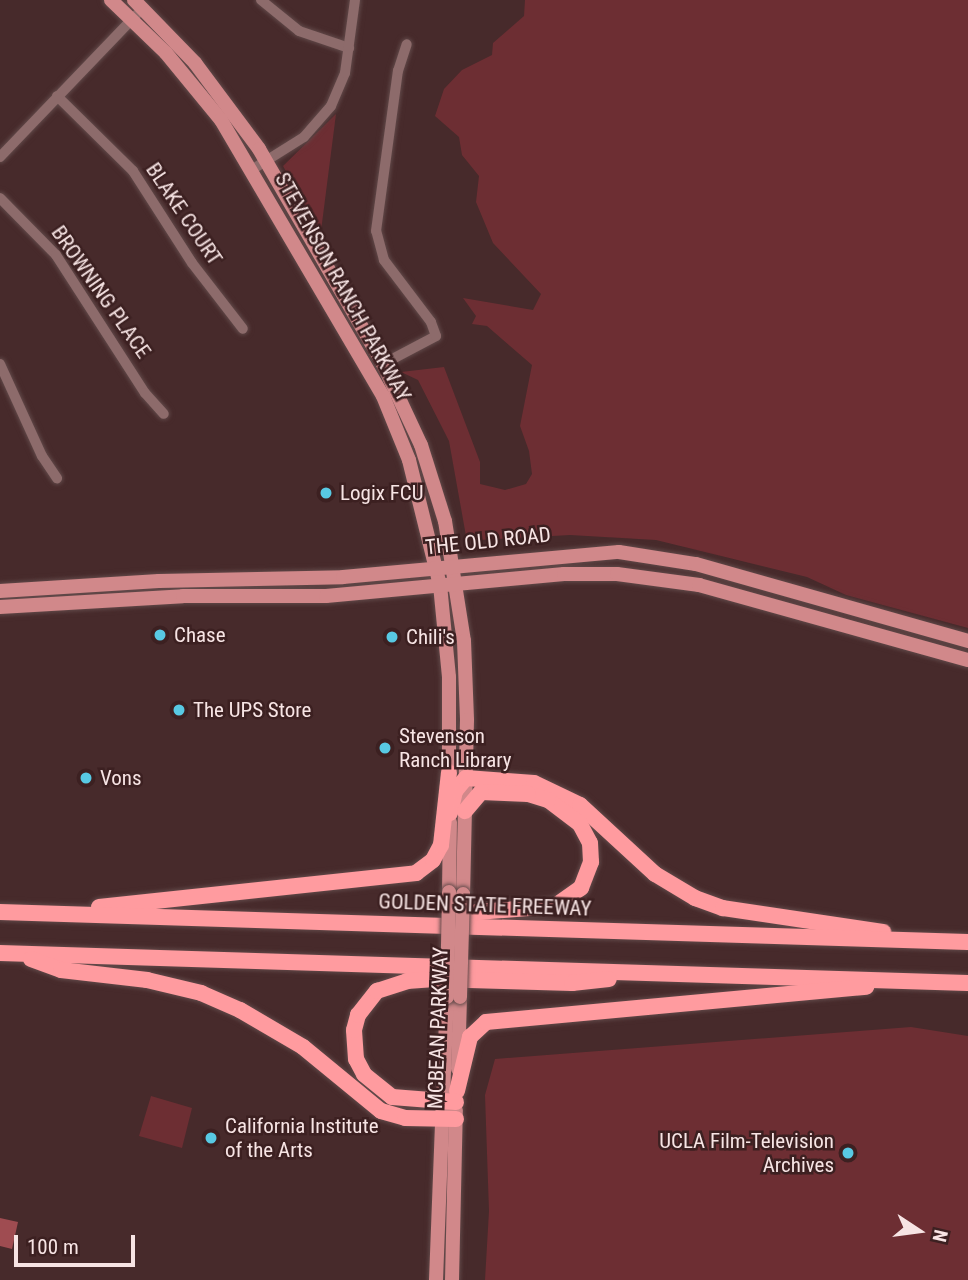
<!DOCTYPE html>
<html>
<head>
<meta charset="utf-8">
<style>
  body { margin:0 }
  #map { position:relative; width:968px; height:1280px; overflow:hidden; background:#472a2b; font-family:"Roboto Condensed",sans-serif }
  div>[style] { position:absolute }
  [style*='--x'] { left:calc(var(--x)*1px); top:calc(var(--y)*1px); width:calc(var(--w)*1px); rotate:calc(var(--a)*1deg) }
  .green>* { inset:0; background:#6d2e33 }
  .water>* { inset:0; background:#9f4c51 }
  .roads { filter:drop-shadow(0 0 2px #614949) drop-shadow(0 0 2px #614949) }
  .minor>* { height:10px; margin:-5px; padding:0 5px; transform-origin:5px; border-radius:5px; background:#8d6b6b }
  .major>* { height:14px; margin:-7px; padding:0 7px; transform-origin:7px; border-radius:7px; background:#d1888a }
  .highway>* { height:16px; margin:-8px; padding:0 8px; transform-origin:8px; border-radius:8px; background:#ff9b9f }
  .bridges { filter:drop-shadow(0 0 2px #614949) drop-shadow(0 0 2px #614949) }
  .major-bridge>* { height:14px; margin:-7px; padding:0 7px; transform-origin:7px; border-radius:7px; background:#d1888a }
  .dots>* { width:19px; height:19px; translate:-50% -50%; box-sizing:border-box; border:4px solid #3c2021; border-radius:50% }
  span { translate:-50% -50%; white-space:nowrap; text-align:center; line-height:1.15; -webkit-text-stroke:5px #3c2021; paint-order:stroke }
  .street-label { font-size:21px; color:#f7e4e4 }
  .poi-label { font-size:21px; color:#f7e4e4 }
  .left { translate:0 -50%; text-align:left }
  .right { translate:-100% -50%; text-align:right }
  .north { position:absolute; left:884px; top:1196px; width:70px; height:70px; -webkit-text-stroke:5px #3c2021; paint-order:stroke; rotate:103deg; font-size:19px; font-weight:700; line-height:28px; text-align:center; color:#f7e4e4 }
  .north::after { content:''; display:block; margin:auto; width:24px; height:32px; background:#f7e4e4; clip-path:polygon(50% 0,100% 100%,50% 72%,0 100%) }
  .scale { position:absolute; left:14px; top:1235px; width:121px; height:32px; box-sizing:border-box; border:4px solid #f7e4e4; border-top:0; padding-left:9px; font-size:21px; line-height:24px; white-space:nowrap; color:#f7e4e4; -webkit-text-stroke:5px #3c2021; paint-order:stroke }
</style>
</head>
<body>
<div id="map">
  <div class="green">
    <i style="clip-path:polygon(525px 0,968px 0,968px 628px,846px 595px,807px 577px,656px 540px,570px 535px,479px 540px,466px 536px,449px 441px,418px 380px,401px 372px,444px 367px,480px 462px,480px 484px,505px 490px,526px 484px,532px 474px,529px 451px,520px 426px,532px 365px,487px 326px,472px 324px,476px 316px,463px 298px,533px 310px,541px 294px,493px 243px,476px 202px,479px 176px,462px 155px,459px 137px,435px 116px,444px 89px,462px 70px,492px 55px,493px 43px,524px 16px)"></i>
    <i style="clip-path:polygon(336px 114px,321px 231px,326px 244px,283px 166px)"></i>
    <i style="clip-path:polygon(911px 1027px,968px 1036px,968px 1280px,485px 1280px,489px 1211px,485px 1095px,495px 1059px)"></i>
    <i style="clip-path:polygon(151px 1096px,192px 1108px,182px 1148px,139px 1136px)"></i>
  </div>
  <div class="water">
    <i style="clip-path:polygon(0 1218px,18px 1222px,12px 1249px,0 1246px)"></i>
  </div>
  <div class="roads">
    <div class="minor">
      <i style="--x:261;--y:0;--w:49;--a:39.2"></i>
      <i style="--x:299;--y:31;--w:53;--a:18.8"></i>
      <i style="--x:57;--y:96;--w:107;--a:44.6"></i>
      <i style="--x:133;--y:171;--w:109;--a:57.3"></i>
      <i style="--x:192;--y:263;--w:83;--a:52.3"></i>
      <i style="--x:0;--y:157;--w:197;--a:-46.2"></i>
      <i style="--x:253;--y:169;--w:60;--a:-32.1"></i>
      <i style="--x:304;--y:137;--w:41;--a:-48.9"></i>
      <i style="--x:331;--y:106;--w:36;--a:-67"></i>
      <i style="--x:345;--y:73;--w:74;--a:-82.2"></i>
      <i style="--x:0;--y:198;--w:80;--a:45.5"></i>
      <i style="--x:56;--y:255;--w:164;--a:57.2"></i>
      <i style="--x:145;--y:393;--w:28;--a:48"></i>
      <i style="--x:0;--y:364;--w:101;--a:65.5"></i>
      <i style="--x:42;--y:456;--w:27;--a:56"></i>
      <i style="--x:383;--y:364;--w:60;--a:-27.8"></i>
      <i style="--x:436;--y:336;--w:15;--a:-110"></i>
      <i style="--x:431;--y:322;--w:78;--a:-127.2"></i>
      <i style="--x:384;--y:260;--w:30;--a:-105"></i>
      <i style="--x:376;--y:231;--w:162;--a:-82.2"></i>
      <i style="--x:398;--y:71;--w:28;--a:-72"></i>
    </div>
    <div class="major">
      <i style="--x:111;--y:0;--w:76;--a:43.9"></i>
      <i style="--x:166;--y:53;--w:87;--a:50.6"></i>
      <i style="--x:221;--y:120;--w:320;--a:59.6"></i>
      <i style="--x:383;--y:396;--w:69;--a:67.9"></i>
      <i style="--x:409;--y:460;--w:129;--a:76.1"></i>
      <i style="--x:440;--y:585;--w:92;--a:84.4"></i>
      <i style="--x:449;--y:677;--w:104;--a:90"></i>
      <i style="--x:134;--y:0;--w:88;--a:45.9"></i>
      <i style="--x:195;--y:63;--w:107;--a:53.3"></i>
      <i style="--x:259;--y:149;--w:248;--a:60"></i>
      <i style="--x:383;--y:364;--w:89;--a:64.9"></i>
      <i style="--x:421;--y:445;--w:80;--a:72.5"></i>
      <i style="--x:445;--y:521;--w:121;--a:81"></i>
      <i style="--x:464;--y:641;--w:79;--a:87.8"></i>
      <i style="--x:467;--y:720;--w:174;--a:91.3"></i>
      <i style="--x:0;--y:591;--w:159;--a:-3.6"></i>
      <i style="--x:159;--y:581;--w:184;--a:-1.2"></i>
      <i style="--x:343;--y:577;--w:277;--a:-5.2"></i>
      <i style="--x:619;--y:552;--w:78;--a:8.9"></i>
      <i style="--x:696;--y:564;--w:283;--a:15.8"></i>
      <i style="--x:0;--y:607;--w:183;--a:-3.4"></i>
      <i style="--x:183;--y:596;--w:143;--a:0"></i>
      <i style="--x:326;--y:596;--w:239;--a:-5.3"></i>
      <i style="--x:564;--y:574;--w:53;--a:0"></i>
      <i style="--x:617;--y:574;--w:83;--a:7.6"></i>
      <i style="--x:699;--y:585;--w:279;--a:15.6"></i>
      <i style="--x:449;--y:892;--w:70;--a:-89.2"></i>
      <i style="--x:458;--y:1069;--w:72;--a:-88.4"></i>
      <i style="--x:436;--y:1280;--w:283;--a:-87.8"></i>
      <i style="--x:452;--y:1280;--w:170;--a:-88.7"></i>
    </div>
    <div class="highway">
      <i style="--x:450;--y:813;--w:23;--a:-77"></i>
      <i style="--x:455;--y:791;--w:17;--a:-50"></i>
      <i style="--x:466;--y:778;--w:68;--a:4.2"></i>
      <i style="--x:534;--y:783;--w:51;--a:25.6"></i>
      <i style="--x:580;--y:805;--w:102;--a:42.6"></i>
      <i style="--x:655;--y:874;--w:47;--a:31"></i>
      <i style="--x:695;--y:898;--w:30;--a:20"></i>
      <i style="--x:723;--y:908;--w:162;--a:8.5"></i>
      <i style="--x:99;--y:907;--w:319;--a:-6.1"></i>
      <i style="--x:416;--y:873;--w:21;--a:-37"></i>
      <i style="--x:433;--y:860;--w:17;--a:-62"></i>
      <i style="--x:441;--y:845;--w:73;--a:-83.7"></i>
      <i style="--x:0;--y:912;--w:968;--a:1.78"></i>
      <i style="--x:453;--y:919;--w:25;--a:-16"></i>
      <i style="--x:477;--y:912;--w:78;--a:-4.4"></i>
      <i style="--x:555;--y:906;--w:32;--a:-35"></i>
      <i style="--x:581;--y:888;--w:28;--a:-69"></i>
      <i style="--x:591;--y:862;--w:19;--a:-93"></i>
      <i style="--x:590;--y:843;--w:21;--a:-118"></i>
      <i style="--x:580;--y:824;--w:40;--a:-143"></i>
      <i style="--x:548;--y:800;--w:21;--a:-163"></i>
      <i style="--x:528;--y:794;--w:47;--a:-177.6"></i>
      <i style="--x:481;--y:792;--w:25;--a:130"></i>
      <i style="--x:0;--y:953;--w:968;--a:1.78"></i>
      <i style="--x:31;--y:959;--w:32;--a:20"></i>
      <i style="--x:61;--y:970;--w:87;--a:6.6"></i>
      <i style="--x:147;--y:980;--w:56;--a:13.5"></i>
      <i style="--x:201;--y:993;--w:43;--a:23.6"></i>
      <i style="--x:240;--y:1010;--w:73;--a:30.4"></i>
      <i style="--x:303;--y:1047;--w:101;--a:39.4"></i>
      <i style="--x:381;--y:1111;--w:25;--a:16"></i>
      <i style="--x:405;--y:1118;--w:51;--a:1.1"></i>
      <i style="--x:457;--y:1091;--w:56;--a:-76.5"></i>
      <i style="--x:470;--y:1037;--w:22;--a:-43"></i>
      <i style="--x:486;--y:1022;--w:382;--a:-5.3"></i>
      <i style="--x:456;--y:1102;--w:64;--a:-175.5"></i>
      <i style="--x:392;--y:1097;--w:36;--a:-141"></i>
      <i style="--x:364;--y:1074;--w:17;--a:-118"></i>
      <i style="--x:356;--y:1059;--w:29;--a:-94"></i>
      <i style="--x:354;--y:1030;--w:16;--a:-75"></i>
      <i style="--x:358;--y:1015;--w:31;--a:-52"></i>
      <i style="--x:377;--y:991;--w:32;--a:-18"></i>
      <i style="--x:407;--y:981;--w:28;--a:-4"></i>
      <i style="--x:435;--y:979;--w:137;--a:1.7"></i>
      <i style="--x:572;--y:983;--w:37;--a:-6"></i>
    </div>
  </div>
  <div class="bridges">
    <div class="major-bridge">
      <i style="--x:447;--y:997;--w:105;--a:-88.9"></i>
      <i style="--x:460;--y:997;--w:103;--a:-88.3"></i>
    </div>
  </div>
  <div class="dots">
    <i style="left:326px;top:493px;background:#58c9e3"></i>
    <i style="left:160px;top:635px;background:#58c9e3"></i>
    <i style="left:392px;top:637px;background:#58c9e3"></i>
    <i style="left:179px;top:710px;background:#58c9e3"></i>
    <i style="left:385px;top:748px;background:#58c9e3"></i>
    <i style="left:86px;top:778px;background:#58c9e3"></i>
    <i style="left:211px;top:1138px;background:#58c9e3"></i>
    <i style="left:848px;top:1153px;background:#58c9e3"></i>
  </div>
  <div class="street-label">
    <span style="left:184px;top:214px;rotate:56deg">BLAKE COURT</span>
    <span style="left:343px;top:287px;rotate:61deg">STEVENSON RANCH PARKWAY</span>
    <span style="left:101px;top:292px;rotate:55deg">BROWNING PLACE</span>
    <span style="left:488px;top:541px;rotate:-6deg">THE OLD ROAD</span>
    <span style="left:485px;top:905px;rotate:2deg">GOLDEN STATE FREEWAY</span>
    <span style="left:438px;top:1028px;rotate:-88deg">MCBEAN PARKWAY</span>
  </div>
  <div class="poi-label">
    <span class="left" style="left:340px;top:493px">Logix FCU</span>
    <span class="left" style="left:174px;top:635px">Chase</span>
    <span class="left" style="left:406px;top:637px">Chili's</span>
    <span class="left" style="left:193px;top:710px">The UPS Store</span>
    <span class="left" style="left:399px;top:748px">Stevenson<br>Ranch Library</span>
    <span class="left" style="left:100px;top:778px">Vons</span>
    <span class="left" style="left:225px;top:1138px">California Institute<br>of the Arts</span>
    <span class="right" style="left:834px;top:1153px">UCLA Film-Television<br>Archives</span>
  </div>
  <div class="north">N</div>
  <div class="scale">100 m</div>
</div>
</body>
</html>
